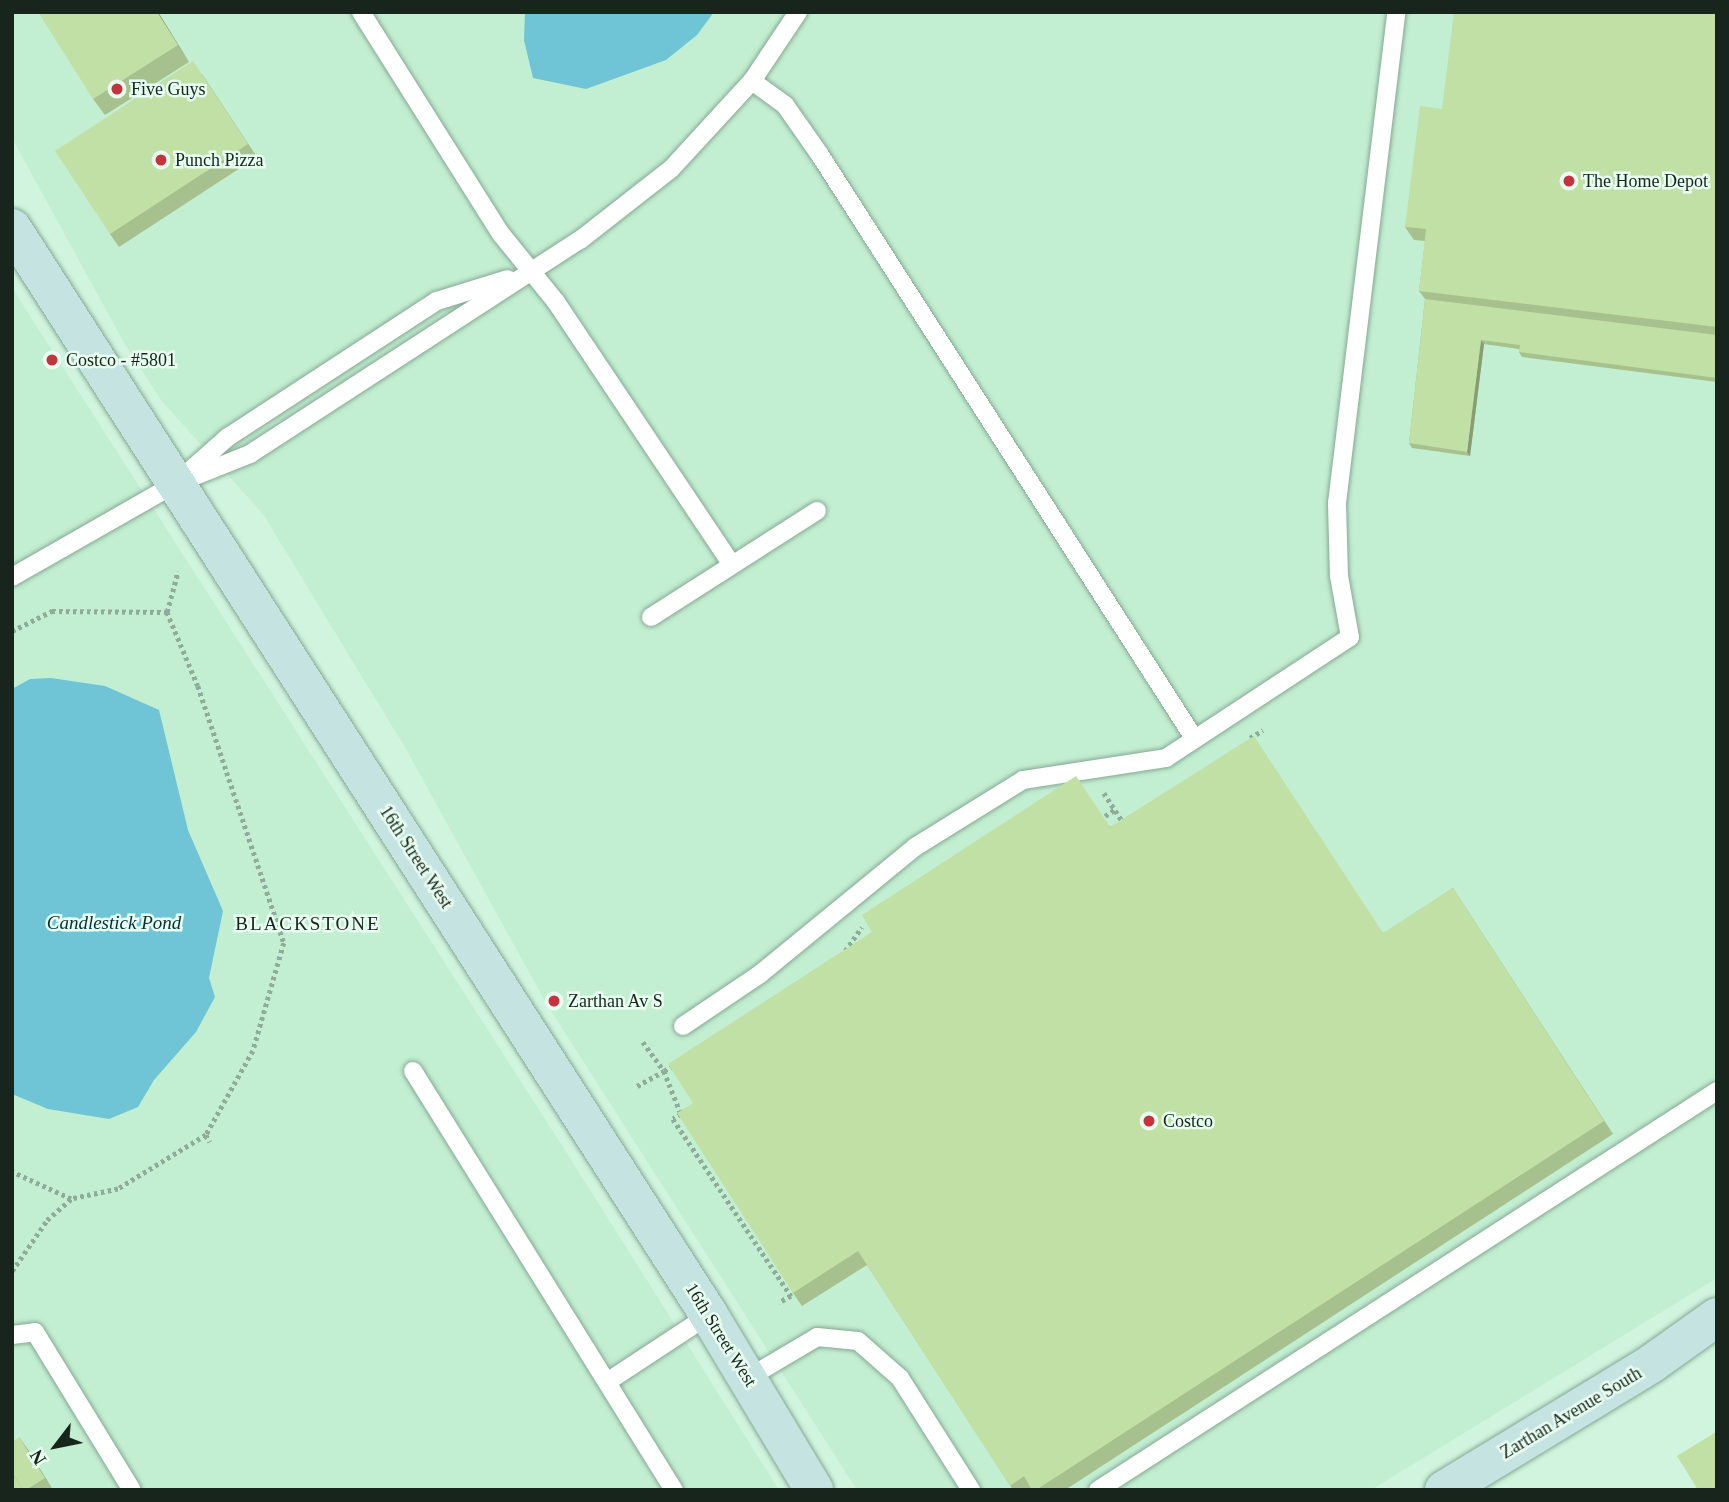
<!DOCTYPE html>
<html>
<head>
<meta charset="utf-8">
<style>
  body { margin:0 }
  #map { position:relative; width:1729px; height:1502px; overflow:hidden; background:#d0f4de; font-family:Georgia,serif }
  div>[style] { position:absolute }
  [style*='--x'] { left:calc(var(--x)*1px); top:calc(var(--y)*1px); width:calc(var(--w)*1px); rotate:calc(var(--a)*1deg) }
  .built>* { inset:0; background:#c2eed2 }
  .water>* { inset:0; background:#6fc4d5 }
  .path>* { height:4.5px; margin-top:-2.25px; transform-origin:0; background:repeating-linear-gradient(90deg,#8fab9a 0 3.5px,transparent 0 7px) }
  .roads { filter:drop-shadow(0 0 2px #86a892) drop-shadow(0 0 2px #86a892) }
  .lane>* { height:18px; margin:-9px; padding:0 9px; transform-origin:9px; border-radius:9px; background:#fff }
  .secondary>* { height:38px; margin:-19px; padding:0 19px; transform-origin:19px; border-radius:19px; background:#c5e4e1 }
  .wall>* { inset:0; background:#a6c18e }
  .shaded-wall>* { inset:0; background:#879d74 }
  .building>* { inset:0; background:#c1e0a5 }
  .dots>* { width:19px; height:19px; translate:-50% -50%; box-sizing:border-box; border:4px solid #e8fef0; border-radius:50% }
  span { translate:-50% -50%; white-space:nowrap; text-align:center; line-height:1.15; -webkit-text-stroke:5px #e8fef0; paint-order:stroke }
  .poi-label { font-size:18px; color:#18251d }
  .left { translate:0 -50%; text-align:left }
  .street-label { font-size:18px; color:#18251d }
  .water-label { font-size:19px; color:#042f36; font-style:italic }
  .neighbourhood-label { font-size:19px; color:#18251d; letter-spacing:2px }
  .frame { position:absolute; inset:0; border:14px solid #18251d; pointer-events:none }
  .north { position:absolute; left:21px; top:1411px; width:70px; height:70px; -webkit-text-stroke:5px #e8fef0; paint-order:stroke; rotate:238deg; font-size:19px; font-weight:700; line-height:28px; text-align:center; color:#18251d }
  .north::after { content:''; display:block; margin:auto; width:24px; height:32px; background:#18251d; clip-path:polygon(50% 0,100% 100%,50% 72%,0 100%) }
</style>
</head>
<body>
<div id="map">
  <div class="built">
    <i style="clip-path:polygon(12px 12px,1717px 12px,1717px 1278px,1371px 1490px,857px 1490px,546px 1003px,406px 749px,263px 514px,161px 400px,122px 339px,12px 138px)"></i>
    <i style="clip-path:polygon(12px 288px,568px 1155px,779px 1490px,12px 1490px)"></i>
  </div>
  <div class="water">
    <i style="clip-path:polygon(525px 12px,714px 12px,697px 35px,666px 60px,586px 89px,533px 78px,524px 40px)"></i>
    <i style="clip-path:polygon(51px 678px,105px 686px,159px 710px,188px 830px,223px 911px,209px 978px,215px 997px,196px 1032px,154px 1080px,138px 1107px,109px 1119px,48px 1109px,12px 1094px,12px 689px,30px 679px)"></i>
  </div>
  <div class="path">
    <i style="--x:167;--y:612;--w:42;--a:-75"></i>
    <i style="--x:12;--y:631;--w:45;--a:-26.6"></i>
    <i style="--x:52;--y:611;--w:115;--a:0.5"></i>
    <i style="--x:167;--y:612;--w:80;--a:67.3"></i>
    <i style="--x:198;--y:686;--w:271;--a:71.5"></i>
    <i style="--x:284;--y:943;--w:112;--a:106"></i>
    <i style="--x:253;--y:1051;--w:96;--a:119.2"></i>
    <i style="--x:206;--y:1135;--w:103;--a:148.5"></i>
    <i style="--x:118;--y:1189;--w:48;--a:168"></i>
    <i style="--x:71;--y:1199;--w:65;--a:-155.4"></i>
    <i style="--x:1250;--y:738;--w:15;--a:-32"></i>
    <i style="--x:1104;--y:793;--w:37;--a:57"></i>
    <i style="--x:1105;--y:816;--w:11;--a:-34"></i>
    <i style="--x:845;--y:951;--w:29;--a:-55"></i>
    <i style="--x:643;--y:1042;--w:36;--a:54"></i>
    <i style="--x:664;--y:1071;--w:13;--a:-32"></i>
    <i style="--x:637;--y:1086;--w:31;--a:-29"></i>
    <i style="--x:664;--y:1071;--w:46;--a:68.4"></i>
    <i style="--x:681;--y:1114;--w:9;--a:148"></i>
    <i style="--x:673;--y:1119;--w:213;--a:56.3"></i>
    <i style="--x:791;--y:1296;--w:14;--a:150"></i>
    <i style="--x:206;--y:1135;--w:8;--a:60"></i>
    <i style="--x:12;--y:1271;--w:62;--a:-55.5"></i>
    <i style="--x:47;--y:1220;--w:32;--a:-41"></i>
  </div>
  <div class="roads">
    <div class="lane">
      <i style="--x:361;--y:12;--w:262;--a:57.8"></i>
      <i style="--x:501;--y:234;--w:87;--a:51"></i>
      <i style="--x:556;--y:302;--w:316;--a:56.2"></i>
      <i style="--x:752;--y:81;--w:41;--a:36"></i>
      <i style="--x:785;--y:105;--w:61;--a:55"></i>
      <i style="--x:820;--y:155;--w:693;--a:57.32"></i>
      <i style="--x:185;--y:475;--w:57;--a:-41.5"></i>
      <i style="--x:228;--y:437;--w:249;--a:-33.1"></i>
      <i style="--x:437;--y:301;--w:74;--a:-17.2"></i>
      <i style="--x:12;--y:577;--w:188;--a:-29.7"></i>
      <i style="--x:175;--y:484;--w:81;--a:-21.8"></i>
      <i style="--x:250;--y:454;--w:393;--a:-33"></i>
      <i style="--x:580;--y:240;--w:115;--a:-38"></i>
      <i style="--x:671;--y:169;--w:120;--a:-47.4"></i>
      <i style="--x:752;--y:81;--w:83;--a:-56.3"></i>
      <i style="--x:651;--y:617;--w:197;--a:-32.6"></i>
      <i style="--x:683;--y:1026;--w:93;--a:-34"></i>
      <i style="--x:760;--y:974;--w:200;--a:-39.3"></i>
      <i style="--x:915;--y:847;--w:127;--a:-31.8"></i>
      <i style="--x:1023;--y:780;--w:145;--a:-8.7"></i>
      <i style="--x:1166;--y:758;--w:220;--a:-33.3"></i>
      <i style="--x:1350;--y:637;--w:62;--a:-100.2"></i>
      <i style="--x:1339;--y:576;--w:73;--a:-91.6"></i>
      <i style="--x:1337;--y:503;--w:495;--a:-83.1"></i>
      <i style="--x:413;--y:1071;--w:494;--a:58.1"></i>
      <i style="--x:12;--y:1335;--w:23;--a:-7"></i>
      <i style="--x:35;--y:1332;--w:185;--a:58.5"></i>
      <i style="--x:748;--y:1378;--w:80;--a:-30.7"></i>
      <i style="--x:817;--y:1337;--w:41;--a:5.6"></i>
      <i style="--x:858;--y:1341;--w:56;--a:41.4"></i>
      <i style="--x:900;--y:1378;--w:133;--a:57.6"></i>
      <i style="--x:607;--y:1382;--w:122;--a:-33.3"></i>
      <i style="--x:1098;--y:1490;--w:736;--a:-32.81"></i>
    </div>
    <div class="secondary">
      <i style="--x:12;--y:228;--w:1291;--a:57.33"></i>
      <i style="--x:709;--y:1315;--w:204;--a:59"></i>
      <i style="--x:1444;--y:1490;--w:242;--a:-31.3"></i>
      <i style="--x:1651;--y:1364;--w:81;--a:-35.5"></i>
    </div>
  </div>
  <div class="wall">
    <i style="clip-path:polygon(158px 12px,189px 62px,105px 115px,93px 99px)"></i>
    <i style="clip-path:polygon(1717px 12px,1717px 382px,1522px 357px,1519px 352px,1519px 349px,1484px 344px,1470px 456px,1412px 448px,1409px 443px,1425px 299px,1419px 291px,1425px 241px,1414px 240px,1405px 227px,1442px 109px)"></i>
    <i style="clip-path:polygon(202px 74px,257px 157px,119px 247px,110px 234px)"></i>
    <i style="clip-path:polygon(1110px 826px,1384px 933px,1453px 888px,1613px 1134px,1065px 1490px,1013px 1490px,867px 1265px,802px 1306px,793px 1293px,693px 1103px)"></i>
    <i style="clip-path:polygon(19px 1437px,28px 1450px,53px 1490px,12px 1490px)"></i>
  </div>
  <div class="shaded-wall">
    <i style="clip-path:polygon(157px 12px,158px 12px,189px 62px,178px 45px)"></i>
    <i style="clip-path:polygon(1481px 340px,1484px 344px,1470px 456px,1467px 452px)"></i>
    <i style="clip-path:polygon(19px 1437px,28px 1450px,53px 1490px,45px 1478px)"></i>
  </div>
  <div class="building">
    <i style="clip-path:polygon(38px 12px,157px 12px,178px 45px,93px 99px)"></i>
    <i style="clip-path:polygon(1454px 12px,1717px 12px,1717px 327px,1419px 291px,1426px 229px,1405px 227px,1420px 106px,1442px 109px)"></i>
    <i style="clip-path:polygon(193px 61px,248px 144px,110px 234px,55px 151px)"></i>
    <i style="clip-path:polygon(1425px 299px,1717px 335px,1717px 378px,1519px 352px,1520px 345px,1481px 340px,1467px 452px,1409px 443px)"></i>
    <i style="clip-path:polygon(1254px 736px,1383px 933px,1453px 888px,1604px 1121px,1036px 1490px,1032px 1490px,1024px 1476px,1010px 1486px,858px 1251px,793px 1293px,677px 1113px,693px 1103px,668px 1064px,872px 932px,862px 915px,1076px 776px,1110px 827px)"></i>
    <i style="clip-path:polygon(1716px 1432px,1717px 1434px,1717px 1490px,1698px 1490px,1677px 1456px)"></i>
    <i style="clip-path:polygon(19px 1437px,45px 1478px,26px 1490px,23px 1490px,12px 1472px,12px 1442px)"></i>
    <i style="clip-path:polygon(12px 1473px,23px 1490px,12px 1490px)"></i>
  </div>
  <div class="dots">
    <i style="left:117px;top:89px;background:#c4343e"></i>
    <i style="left:161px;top:160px;background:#c4343e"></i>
    <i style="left:1569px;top:181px;background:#c4343e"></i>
    <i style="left:52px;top:360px;background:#c4343e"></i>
    <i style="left:554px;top:1001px;background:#c4343e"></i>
    <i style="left:1149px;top:1121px;background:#c4343e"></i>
  </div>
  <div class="poi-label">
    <span class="left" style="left:131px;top:89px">Five Guys</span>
    <span class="left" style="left:175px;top:160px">Punch Pizza</span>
    <span class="left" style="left:1583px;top:181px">The Home Depot</span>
    <span class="left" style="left:66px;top:360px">Costco - #5801</span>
    <span class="left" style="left:568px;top:1001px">Zarthan Av S</span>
    <span class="left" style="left:1163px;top:1121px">Costco</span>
  </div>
  <div class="street-label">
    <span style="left:416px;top:857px;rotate:57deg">16th Street West</span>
    <span style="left:721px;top:1335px;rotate:58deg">16th Street West</span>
    <span style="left:1571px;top:1413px;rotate:-31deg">Zarthan Avenue South</span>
  </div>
  <div class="water-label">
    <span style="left:114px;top:923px">Candlestick Pond</span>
  </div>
  <div class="neighbourhood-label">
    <span style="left:308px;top:924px">BLACKSTONE</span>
  </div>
  <div class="frame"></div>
  <div class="north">N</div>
</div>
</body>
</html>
